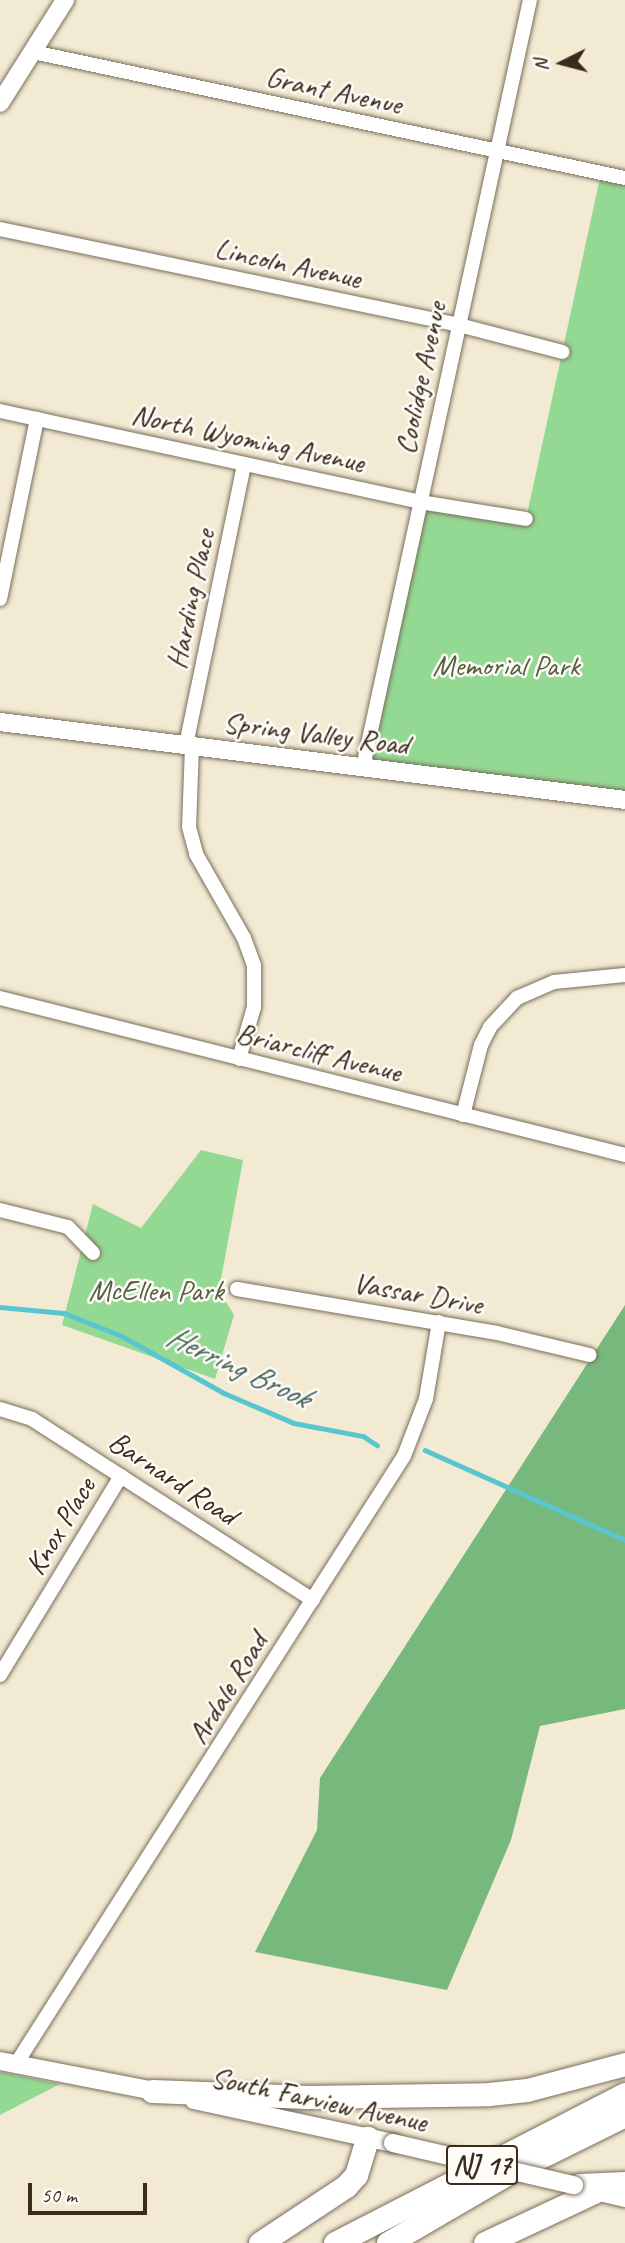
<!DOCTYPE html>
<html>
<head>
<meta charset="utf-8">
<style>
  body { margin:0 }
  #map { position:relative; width:625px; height:2243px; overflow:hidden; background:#f3ead3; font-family:Caveat,sans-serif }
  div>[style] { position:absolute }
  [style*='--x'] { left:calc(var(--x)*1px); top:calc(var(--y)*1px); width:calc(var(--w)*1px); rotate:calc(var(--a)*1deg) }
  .green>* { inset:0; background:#94d993 }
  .forest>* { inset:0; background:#77b97d }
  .stream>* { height:4.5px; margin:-2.25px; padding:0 2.25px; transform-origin:2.25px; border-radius:2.25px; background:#59c6cf }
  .roads { filter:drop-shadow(0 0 2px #7b6d5d) drop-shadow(0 0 2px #7b6d5d) }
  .minor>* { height:14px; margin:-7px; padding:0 7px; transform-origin:7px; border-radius:7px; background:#fff }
  .tertiary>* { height:18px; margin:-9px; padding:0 9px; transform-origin:9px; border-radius:9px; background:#fff }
  .trunk>* { height:23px; margin:-11.5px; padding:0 11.5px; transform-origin:11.5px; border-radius:11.5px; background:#fff }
  .bridges { filter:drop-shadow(0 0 2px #7b6d5d) drop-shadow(0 0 2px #7b6d5d) }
  .tertiary-bridge>* { height:18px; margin:-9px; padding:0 9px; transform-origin:9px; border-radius:9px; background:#fff }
  span { translate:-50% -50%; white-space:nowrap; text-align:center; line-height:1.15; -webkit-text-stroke:5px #fdfcf7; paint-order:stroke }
  .shield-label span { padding:2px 5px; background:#fdfcf7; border:2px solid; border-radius:5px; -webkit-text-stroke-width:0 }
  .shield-label { font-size:28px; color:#3b2a1e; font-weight:700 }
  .street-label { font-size:30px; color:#3b2a1e }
  .park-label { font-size:30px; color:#565f41 }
  .water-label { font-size:32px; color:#46615c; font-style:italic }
  .north { position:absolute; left:527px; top:28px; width:70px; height:70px; -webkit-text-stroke:5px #fdfcf7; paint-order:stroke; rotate:264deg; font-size:19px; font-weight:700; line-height:28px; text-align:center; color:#3b2a1e }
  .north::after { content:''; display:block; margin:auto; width:24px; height:32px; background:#3b2a1e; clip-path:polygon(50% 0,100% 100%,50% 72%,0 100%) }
  .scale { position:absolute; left:28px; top:2183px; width:119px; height:32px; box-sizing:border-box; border:4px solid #3b2a1e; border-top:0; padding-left:9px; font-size:21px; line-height:24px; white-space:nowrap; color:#3b2a1e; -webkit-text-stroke:5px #fdfcf7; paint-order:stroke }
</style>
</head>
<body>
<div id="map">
  <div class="green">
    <i style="clip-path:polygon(601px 173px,625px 178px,625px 800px,363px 767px,420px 502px,526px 519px)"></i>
    <i style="clip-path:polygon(201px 1150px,243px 1160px,219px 1290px,234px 1315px,215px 1379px,62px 1325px,93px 1204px,141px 1228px)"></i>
    <i style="clip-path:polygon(0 2072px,60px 2084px,0 2115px)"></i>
  </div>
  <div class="forest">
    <i style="clip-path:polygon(625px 1305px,625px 1709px,540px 1726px,511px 1840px,447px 1990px,255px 1952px,317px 1830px,320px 1778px)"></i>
  </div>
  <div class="stream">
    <i style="--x:0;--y:1307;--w:64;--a:5.4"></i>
    <i style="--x:64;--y:1313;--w:62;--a:21.6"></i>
    <i style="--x:122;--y:1336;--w:117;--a:29.2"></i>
    <i style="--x:224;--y:1393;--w:76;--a:23.2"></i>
    <i style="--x:294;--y:1423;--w:70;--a:10.7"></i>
    <i style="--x:363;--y:1436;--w:17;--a:33"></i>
    <i style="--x:425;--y:1450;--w:219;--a:24.2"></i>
  </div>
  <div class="roads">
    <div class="minor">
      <i style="--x:33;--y:52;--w:605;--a:12.02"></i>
      <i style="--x:0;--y:229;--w:469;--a:11.8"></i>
      <i style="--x:459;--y:325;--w:107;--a:14.6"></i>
      <i style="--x:0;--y:411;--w:430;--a:12.2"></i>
      <i style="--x:420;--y:502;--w:107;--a:9.1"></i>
      <i style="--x:0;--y:599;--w:184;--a:-78.4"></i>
      <i style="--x:186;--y:745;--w:287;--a:-78.3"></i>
      <i style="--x:192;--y:746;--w:81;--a:92.1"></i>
      <i style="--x:189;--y:827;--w:28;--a:75"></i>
      <i style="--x:196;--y:854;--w:97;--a:60.3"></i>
      <i style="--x:244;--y:938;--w:29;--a:70"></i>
      <i style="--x:254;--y:965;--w:42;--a:90"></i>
      <i style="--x:254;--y:1007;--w:54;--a:106.1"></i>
      <i style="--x:363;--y:767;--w:785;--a:-77.72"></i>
      <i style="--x:0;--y:998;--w:644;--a:14.1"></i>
      <i style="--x:463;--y:1115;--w:72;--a:-75.6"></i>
      <i style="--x:481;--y:1045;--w:20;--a:-63"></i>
      <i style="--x:490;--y:1027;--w:40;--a:-47"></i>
      <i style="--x:517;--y:998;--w:40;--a:-23.4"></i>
      <i style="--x:554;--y:982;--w:71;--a:-5.6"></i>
      <i style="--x:0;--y:1210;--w:70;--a:14"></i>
      <i style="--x:68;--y:1227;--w:36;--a:46"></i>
      <i style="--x:237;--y:1289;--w:264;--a:9.6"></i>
      <i style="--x:497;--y:1333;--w:95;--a:13.4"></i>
      <i style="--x:0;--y:1409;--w:34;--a:17"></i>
      <i style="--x:32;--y:1419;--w:334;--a:32.8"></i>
      <i style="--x:0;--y:1675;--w:233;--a:-58.7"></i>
      <i style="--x:16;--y:2064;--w:721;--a:-57.46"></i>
      <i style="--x:404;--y:1456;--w:61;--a:-68.9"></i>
      <i style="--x:426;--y:1399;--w:78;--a:-80.4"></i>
    </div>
    <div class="tertiary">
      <i style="--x:0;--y:103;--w:122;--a:-57.7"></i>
      <i style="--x:0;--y:722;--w:630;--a:7.11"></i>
      <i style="--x:0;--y:2061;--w:167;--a:11"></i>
      <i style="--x:194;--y:2100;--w:204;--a:12.2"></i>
      <i style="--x:591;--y:2190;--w:35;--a:13"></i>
    </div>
    <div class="trunk">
      <i style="--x:152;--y:2091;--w:156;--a:2.2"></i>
      <i style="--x:308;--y:2097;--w:181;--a:-0.9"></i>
      <i style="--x:489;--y:2094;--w:38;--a:-6"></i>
      <i style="--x:527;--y:2090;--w:101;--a:-14.9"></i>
      <i style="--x:579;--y:2185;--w:46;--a:-2.5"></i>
      <i style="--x:260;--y:2243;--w:103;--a:-33.5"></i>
      <i style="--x:346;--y:2186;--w:15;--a:-48"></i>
      <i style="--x:356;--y:2175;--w:39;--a:-73"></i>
      <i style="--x:335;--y:2243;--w:326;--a:-27.2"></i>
      <i style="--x:388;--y:2243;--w:141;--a:-30.2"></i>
      <i style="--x:510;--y:2172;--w:128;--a:-26.4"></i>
      <i style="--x:485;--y:2243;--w:123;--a:-25.1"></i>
    </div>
  </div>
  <div class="bridges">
    <div class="tertiary-bridge">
      <i style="--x:393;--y:2143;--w:186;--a:13.1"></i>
    </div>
  </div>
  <div class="shield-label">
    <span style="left:482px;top:2165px">NJ 17</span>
  </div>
  <div class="street-label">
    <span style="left:334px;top:90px;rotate:12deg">Grant Avenue</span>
    <span style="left:288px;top:263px;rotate:12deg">Lincoln Avenue</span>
    <span style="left:420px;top:378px;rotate:-78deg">Coolidge Avenue</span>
    <span style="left:248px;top:438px;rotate:12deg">North Wyoming Avenue</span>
    <span style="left:190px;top:599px;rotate:-78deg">Harding Place</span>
    <span style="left:316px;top:733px;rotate:7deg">Spring Valley Road</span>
    <span style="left:319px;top:1052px;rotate:14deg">Briarcliff Avenue</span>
    <span style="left:418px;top:1293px;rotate:10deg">Vassar Drive</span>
    <span style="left:173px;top:1478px;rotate:33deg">Barnard Road</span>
    <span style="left:60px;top:1526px;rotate:-59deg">Knox Place</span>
    <span style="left:227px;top:1688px;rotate:-58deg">Ardale Road</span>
    <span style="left:319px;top:2099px;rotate:12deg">South Farview Avenue</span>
  </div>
  <div class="park-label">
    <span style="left:506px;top:665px">Memorial Park</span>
    <span style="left:156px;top:1290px">McEllen Park</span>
  </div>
  <div class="water-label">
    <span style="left:238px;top:1367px;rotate:25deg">Herring Brook</span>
  </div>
  <div class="north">N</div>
  <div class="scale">50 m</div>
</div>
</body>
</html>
